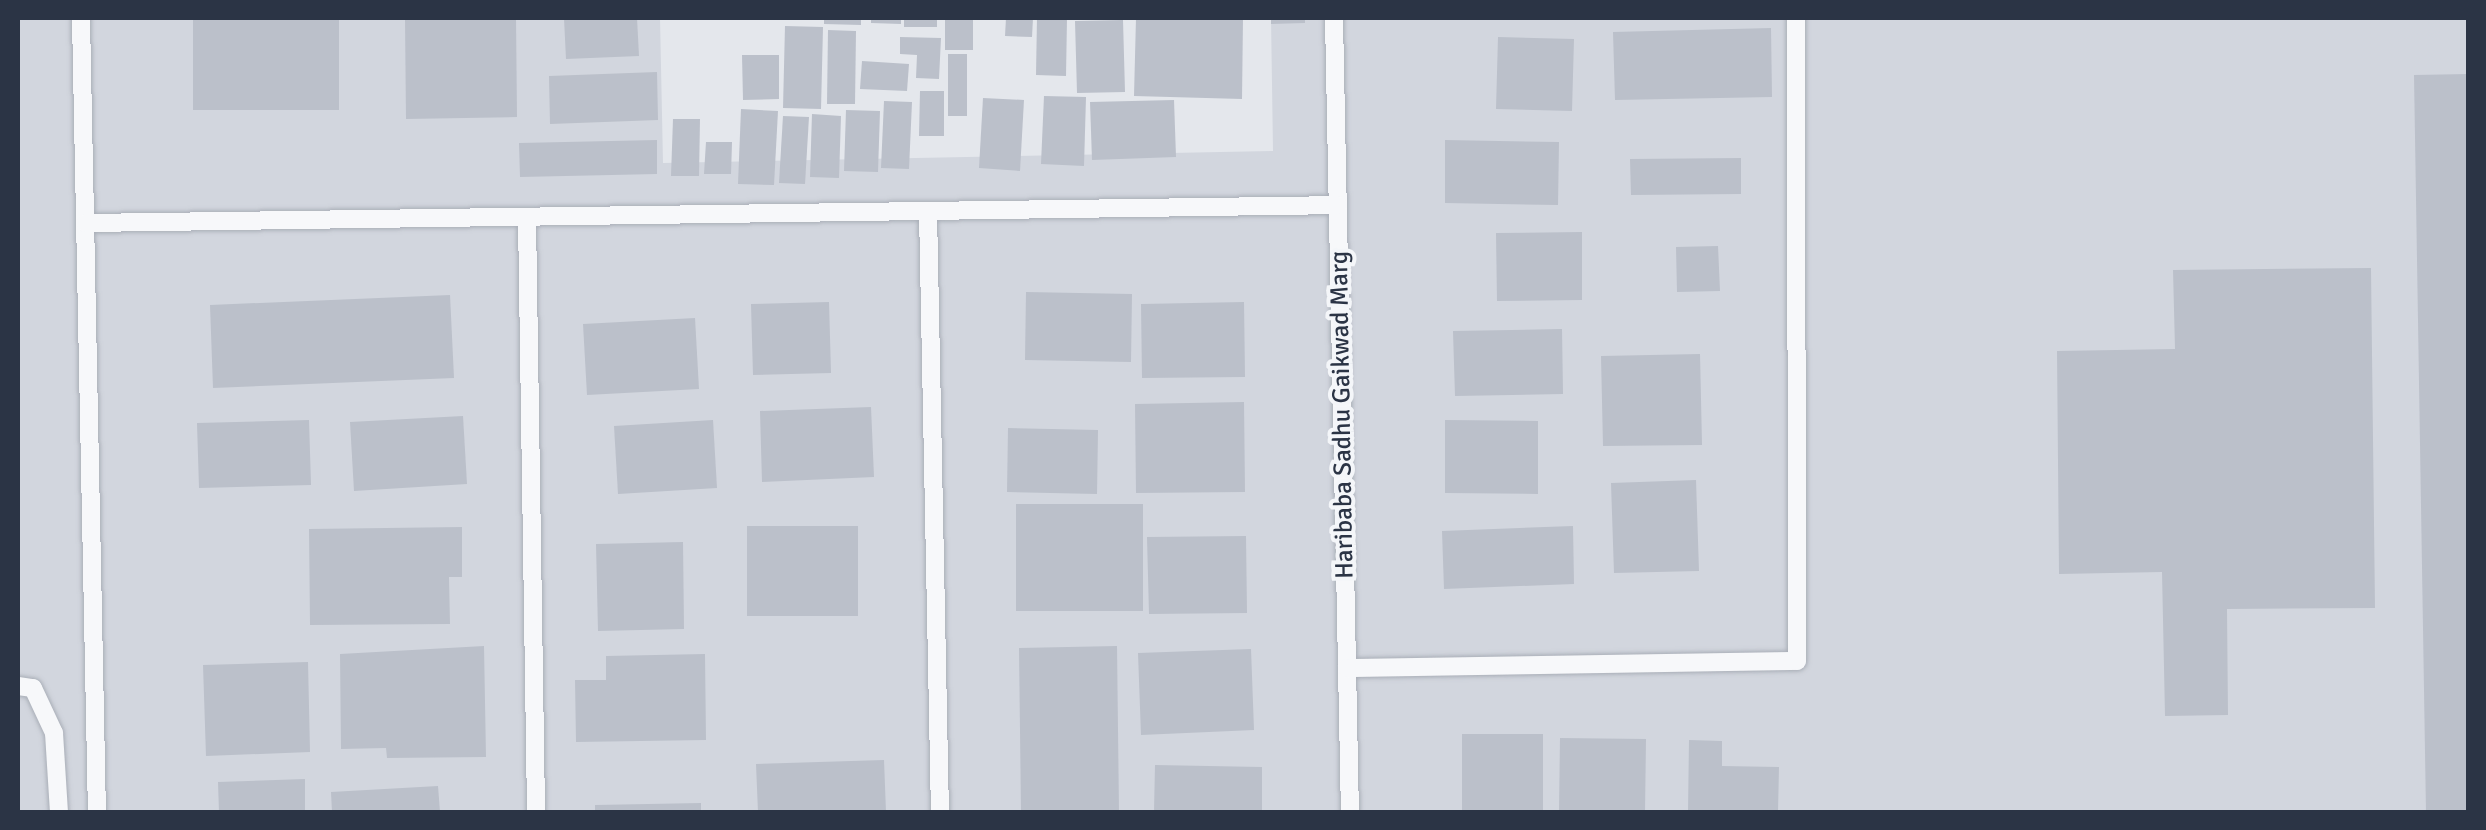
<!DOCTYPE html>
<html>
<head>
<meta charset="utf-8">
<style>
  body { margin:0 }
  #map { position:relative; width:2486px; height:830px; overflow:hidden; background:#e4e7ec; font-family:Signika,sans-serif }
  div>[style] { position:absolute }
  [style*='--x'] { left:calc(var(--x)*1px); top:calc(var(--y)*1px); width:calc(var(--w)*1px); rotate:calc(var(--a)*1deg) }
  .built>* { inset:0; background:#d2d6de }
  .building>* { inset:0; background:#bbc0ca }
  .roads { filter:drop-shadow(0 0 2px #a9aeb7) drop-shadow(0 0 2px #a9aeb7) }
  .service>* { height:18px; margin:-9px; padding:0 9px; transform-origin:9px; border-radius:9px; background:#f7f8fa }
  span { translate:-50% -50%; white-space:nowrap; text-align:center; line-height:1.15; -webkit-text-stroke:8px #f4f6f9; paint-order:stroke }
  .street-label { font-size:25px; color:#2b3445 }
  .frame { position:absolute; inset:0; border:20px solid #2b3445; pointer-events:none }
</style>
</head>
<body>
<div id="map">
  <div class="built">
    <i style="clip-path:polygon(18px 18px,660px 18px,663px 163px,1273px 151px,1271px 18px,2468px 18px,2468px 812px,18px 812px)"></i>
  </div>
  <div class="building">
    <i style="clip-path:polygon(193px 18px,339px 18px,339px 110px,193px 110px)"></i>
    <i style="clip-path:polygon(405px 18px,516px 18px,517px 117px,406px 119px)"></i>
    <i style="clip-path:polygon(564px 18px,637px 18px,639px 56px,566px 59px)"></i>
    <i style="clip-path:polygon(824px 18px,861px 18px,861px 25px,824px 24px)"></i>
    <i style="clip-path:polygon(871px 18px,901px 18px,901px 24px,871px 23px)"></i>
    <i style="clip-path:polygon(904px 18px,937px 18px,937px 27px,904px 27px)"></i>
    <i style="clip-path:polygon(945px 18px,973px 18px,973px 50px,945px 50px)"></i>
    <i style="clip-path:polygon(1006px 18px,1033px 18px,1032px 37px,1005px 36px)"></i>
    <i style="clip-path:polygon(1037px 18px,1067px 18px,1066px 76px,1036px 75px)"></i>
    <i style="clip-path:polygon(1136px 18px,1243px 18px,1242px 99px,1134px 96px)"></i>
    <i style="clip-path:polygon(1271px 18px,1305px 18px,1305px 23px,1271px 24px)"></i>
    <i style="clip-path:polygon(1123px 20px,1125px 92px,1077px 93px,1075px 21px)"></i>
    <i style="clip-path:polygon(785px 26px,823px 27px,821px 109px,783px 108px)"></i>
    <i style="clip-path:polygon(1771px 28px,1772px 97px,1615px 100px,1613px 32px)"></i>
    <i style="clip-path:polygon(828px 30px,856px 31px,855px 104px,827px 104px)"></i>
    <i style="clip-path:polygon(900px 37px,941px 38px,939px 79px,916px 78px,917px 55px,900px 54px)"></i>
    <i style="clip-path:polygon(1498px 37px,1574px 39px,1572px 111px,1496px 109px)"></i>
    <i style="clip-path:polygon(948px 54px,967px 54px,967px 116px,948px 116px)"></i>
    <i style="clip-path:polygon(742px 55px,779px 55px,779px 99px,743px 100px)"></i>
    <i style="clip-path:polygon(862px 61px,909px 64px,907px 91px,860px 89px)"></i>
    <i style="clip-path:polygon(657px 72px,658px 120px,550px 124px,549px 76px)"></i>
    <i style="clip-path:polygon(2468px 74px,2468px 812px,2426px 812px,2414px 75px)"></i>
    <i style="clip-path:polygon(920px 91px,944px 91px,944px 136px,919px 136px)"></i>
    <i style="clip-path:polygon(1044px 96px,1086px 97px,1084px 166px,1041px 164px)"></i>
    <i style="clip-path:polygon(983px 98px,1024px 100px,1020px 171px,979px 168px)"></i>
    <i style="clip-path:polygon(1174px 100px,1176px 157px,1092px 160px,1090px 102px)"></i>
    <i style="clip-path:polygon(884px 101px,912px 102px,909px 169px,881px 168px)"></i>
    <i style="clip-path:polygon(741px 109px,778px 111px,774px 185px,738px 184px)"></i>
    <i style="clip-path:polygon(846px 110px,880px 111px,878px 172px,844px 171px)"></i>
    <i style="clip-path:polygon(812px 114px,841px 116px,839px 178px,810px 177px)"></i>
    <i style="clip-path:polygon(783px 116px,809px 117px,805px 184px,779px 183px)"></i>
    <i style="clip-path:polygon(673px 119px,700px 119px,699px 176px,671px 176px)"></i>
    <i style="clip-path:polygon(657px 140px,657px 174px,520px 177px,519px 143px)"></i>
    <i style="clip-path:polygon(1445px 140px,1559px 142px,1558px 205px,1445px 203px)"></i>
    <i style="clip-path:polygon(706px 142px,732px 142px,731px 174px,704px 174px)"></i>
    <i style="clip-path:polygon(1741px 158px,1741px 194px,1631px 195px,1630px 159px)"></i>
    <i style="clip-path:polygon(1582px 232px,1582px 300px,1497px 301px,1496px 233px)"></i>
    <i style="clip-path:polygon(1718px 246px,1720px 291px,1677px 292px,1676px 247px)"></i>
    <i style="clip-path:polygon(2371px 268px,2375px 608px,2227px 609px,2228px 715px,2165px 716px,2162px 572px,2059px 574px,2057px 351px,2175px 349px,2173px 270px)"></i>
    <i style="clip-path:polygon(1026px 292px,1132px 294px,1131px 362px,1025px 360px)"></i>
    <i style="clip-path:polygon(450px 295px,454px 378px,213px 388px,210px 305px)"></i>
    <i style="clip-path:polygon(829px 302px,831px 373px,753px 375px,751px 304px)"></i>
    <i style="clip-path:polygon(1244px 302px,1245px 377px,1142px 378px,1141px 304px)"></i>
    <i style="clip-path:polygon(695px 318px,699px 389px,587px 395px,583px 324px)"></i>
    <i style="clip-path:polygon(1562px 329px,1563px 394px,1455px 396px,1453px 331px)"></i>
    <i style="clip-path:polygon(1700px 354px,1702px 445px,1603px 446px,1601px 356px)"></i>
    <i style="clip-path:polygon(1244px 402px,1245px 492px,1136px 493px,1135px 404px)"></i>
    <i style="clip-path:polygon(871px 407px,874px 477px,762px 482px,760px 411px)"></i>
    <i style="clip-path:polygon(463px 416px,467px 484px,354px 491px,350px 422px)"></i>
    <i style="clip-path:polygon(309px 420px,311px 485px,199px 488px,197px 423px)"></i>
    <i style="clip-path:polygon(713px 420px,717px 488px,618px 494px,614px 426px)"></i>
    <i style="clip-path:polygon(1445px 420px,1538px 421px,1538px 494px,1445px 493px)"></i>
    <i style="clip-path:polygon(1008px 428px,1098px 430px,1097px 494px,1007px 492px)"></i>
    <i style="clip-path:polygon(1696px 480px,1699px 571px,1614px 573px,1611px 483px)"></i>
    <i style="clip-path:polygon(1016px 504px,1143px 504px,1143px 611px,1016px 611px)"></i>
    <i style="clip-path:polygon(747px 526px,858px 526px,858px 616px,747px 616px)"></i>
    <i style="clip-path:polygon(1573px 526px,1574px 584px,1444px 589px,1442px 531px)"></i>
    <i style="clip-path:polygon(462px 527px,462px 577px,449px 577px,450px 624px,310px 625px,309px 529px)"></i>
    <i style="clip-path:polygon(1246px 536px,1247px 613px,1149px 614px,1147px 537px)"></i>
    <i style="clip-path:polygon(683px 542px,684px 629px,598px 631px,596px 544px)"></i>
    <i style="clip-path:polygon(484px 646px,486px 757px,387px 758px,386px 748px,341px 749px,340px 654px)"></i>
    <i style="clip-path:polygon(1117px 646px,1119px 812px,1021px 812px,1019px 648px)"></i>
    <i style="clip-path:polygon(1251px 649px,1254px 730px,1141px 735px,1138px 653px)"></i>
    <i style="clip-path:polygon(705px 654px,706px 740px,576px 742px,575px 680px,606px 680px,606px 656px)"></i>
    <i style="clip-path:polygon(308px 662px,310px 752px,206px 756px,203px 665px)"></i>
    <i style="clip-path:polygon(1462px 734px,1543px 734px,1543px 812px,1462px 812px)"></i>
    <i style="clip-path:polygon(1560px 738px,1646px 739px,1645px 812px,1559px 812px)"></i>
    <i style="clip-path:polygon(1689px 740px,1722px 741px,1722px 766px,1779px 767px,1778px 812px,1688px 812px)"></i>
    <i style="clip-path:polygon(884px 760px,886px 812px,758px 812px,756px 764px)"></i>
    <i style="clip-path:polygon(1155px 765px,1262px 767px,1262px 812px,1154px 812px)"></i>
    <i style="clip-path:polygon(305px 779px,305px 812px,219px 812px,218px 782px)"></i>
    <i style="clip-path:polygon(438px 786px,440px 812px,332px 812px,331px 792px)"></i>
    <i style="clip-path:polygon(701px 803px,701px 812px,595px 812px,595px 805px)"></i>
  </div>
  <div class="roads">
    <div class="service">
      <i style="--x:81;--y:18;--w:794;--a:88.85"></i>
      <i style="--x:1334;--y:18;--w:794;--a:88.85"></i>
      <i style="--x:928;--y:211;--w:601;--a:88.86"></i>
      <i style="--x:527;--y:217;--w:595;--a:89.13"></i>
      <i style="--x:86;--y:223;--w:1252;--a:-0.82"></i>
      <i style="--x:1347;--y:668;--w:450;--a:-0.9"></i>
      <i style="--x:1797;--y:661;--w:643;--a:-90.09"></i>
      <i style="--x:18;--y:686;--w:15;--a:8"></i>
      <i style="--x:33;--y:688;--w:50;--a:65"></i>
      <i style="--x:54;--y:733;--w:79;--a:86.4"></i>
    </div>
  </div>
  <div class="street-label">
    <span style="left:1342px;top:415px;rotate:-91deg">Haribaba Sadhu Gaikwad Marg</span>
  </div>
  <div class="frame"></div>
</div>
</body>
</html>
